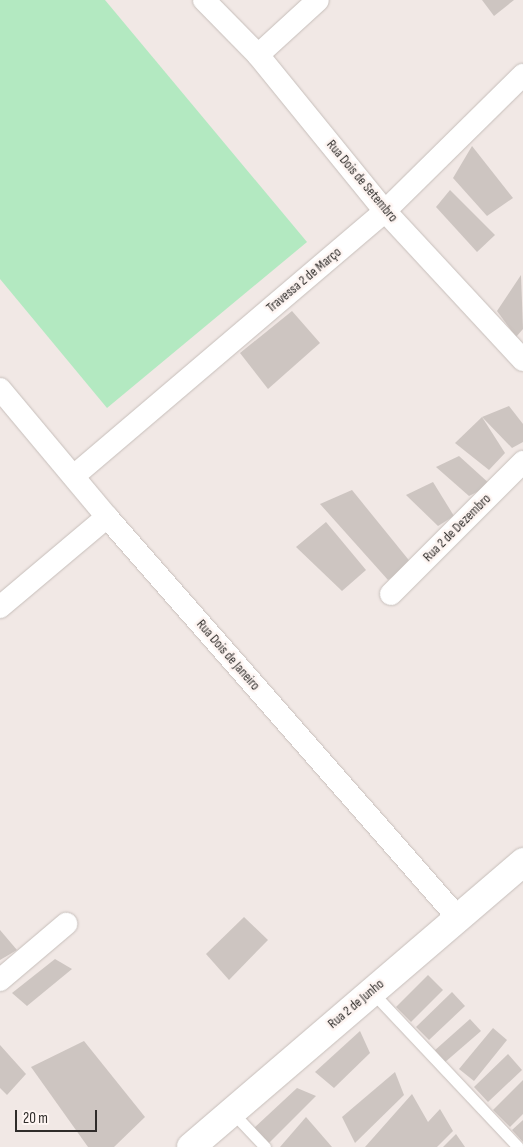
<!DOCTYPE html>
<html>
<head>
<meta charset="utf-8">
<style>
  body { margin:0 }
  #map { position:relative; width:523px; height:1147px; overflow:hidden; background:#f1e8e5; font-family:"Sofia Sans Condensed",sans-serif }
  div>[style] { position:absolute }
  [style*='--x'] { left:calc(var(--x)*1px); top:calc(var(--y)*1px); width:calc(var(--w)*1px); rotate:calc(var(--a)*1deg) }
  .green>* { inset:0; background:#b3e9c1 }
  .building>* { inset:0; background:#cdc5c1 }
  .roads { filter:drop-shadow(0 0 1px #c6beba) drop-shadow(0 0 1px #c6beba) }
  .service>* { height:11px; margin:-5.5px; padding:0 5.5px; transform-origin:5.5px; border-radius:5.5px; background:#fff }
  .minor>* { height:22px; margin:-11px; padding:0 11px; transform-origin:11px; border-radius:11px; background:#fff }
  .tertiary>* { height:28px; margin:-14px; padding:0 14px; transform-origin:14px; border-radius:14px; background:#fff }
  span { translate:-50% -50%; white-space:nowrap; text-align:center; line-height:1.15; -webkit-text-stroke:5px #fef5f2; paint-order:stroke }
  .street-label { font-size:14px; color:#2f2c2a }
  .scale { position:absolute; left:15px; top:1110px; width:82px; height:22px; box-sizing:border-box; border:2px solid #2f2c2a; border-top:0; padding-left:6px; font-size:15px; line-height:18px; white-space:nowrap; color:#2f2c2a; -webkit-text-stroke:4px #fef5f2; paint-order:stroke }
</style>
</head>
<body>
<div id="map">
  <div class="green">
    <i style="clip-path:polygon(0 0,105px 0,307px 242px,107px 408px,0 279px)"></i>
  </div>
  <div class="building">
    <i style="clip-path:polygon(482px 0,514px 0,494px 16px)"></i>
    <i style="clip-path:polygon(472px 146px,513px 198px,487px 216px,453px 178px)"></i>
    <i style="clip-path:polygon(450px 190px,495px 235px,477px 252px,436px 207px)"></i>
    <i style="clip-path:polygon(521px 275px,523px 329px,516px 337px,497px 311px)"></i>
    <i style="clip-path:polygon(292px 311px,320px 343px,268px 389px,240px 353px)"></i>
    <i style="clip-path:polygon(509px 406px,523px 424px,523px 442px,512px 448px,482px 417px)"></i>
    <i style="clip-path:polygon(482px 417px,505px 453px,489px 470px,455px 443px)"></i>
    <i style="clip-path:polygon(459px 456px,491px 485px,469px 496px,436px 467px)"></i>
    <i style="clip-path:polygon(433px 482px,454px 516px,438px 526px,406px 495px)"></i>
    <i style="clip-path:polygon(352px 490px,412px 564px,388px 580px,320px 504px)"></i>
    <i style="clip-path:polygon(326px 522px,366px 570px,342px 591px,296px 547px)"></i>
    <i style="clip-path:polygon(244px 917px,268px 940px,229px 980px,206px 954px)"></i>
    <i style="clip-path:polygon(0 930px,17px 950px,0 960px)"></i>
    <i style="clip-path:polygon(55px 959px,72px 969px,27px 1006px,12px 993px)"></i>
    <i style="clip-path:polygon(428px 975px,443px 990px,411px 1022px,396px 1007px)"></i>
    <i style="clip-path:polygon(452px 992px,465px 1006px,429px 1040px,416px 1027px)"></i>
    <i style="clip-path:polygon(470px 1019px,481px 1031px,444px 1063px,434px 1051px)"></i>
    <i style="clip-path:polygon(493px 1028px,507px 1040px,474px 1081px,459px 1069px)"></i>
    <i style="clip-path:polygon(360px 1031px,370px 1053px,334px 1088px,315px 1072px)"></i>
    <i style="clip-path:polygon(84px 1041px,145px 1117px,114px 1147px,88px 1147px,31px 1067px)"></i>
    <i style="clip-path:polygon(0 1045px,26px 1074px,7px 1095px,0 1088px)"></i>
    <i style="clip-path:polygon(508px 1054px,522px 1070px,488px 1102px,474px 1087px)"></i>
    <i style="clip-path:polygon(395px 1072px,404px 1095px,355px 1143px,342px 1117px)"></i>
    <i style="clip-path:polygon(523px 1080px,523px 1114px,510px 1127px,493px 1110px)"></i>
    <i style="clip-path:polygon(297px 1088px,316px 1096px,269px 1143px,253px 1129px)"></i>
    <i style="clip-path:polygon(412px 1094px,428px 1122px,440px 1109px,453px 1131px,437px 1147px,365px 1147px)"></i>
    <i style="clip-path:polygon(306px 1117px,332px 1147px,280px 1147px)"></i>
    <i style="clip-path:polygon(523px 1120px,523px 1142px,512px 1130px)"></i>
    <i style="clip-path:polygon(456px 1134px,465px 1147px,443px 1147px)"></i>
  </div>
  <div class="roads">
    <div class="service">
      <i style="--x:372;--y:992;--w:213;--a:46.7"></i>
      <i style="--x:231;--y:1111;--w:50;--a:46.6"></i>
    </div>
    <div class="minor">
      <i style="--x:204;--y:0;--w:77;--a:45.5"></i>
      <i style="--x:258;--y:55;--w:201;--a:50.9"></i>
      <i style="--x:385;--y:211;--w:203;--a:47.2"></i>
      <i style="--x:258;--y:55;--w:81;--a:-42.5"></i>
      <i style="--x:0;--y:389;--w:167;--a:50.1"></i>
      <i style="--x:107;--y:517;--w:534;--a:48.79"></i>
      <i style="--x:75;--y:475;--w:407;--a:-40.4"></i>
      <i style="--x:385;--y:211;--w:194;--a:-44.6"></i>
      <i style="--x:391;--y:594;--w:187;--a:-45"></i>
      <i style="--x:0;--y:607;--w:140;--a:-40.1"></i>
      <i style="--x:0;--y:980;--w:87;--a:-40.3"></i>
    </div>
    <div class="tertiary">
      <i style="--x:191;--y:1147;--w:438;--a:-40.6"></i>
    </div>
  </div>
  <div class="street-label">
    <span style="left:362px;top:181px;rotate:50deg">Rua Dois de Setembro</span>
    <span style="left:304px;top:280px;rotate:-40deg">Travessa 2 de Março</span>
    <span style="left:457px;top:528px;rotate:-45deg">Rua 2 de Dezembro</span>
    <span style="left:228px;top:655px;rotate:49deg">Rua Dois de Janeiro</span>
    <span style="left:356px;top:1004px;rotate:-40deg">Rua 2 de Junho</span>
  </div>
  <div class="scale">20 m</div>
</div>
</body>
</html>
